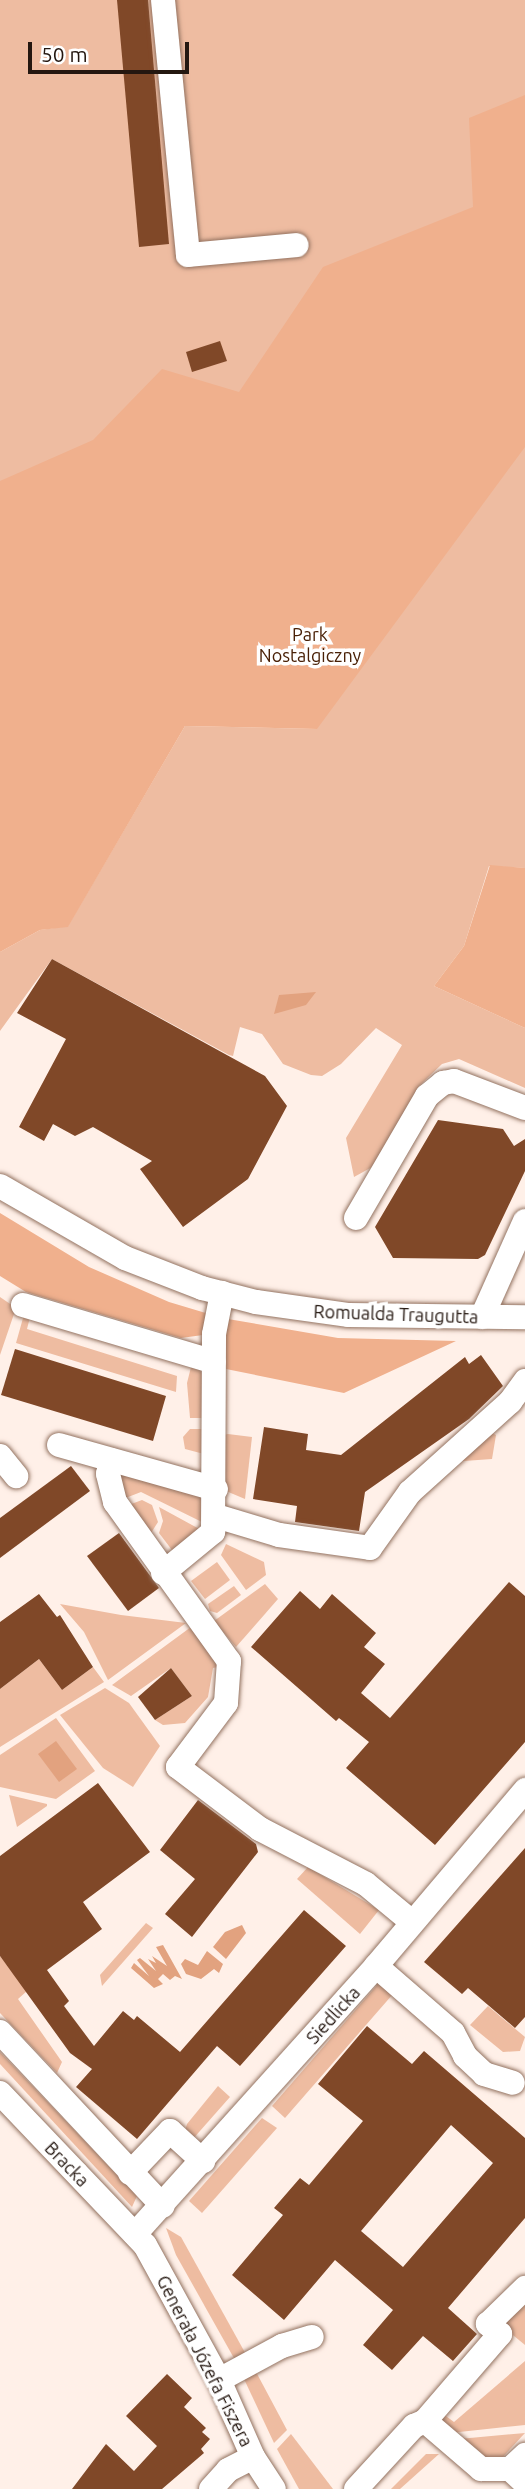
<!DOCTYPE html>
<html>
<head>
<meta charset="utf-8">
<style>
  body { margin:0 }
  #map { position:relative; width:525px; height:2489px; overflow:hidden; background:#fff0e8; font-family:Ubuntu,sans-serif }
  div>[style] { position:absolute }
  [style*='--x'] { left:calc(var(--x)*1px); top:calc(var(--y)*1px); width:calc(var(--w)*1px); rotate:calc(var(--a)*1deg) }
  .green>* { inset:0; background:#eebca1 }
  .forest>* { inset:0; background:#f0b08d }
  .water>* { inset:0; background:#e2a27f }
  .building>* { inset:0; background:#804828 }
  .roads { filter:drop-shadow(0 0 2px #937260) drop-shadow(0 0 2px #937260) }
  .minor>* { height:24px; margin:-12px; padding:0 12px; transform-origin:12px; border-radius:12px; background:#fff }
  span { translate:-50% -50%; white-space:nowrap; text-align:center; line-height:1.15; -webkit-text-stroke:7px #fff; paint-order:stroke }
  .park-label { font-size:18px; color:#492006 }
  .street-label { font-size:18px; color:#241710 }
  .scale { position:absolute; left:28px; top:42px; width:161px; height:32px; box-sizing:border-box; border:4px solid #241710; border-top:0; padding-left:9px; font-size:21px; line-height:24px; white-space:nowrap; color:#241710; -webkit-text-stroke:5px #fff; paint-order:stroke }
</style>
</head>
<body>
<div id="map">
  <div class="green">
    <i style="clip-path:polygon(0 0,525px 0,525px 868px,489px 866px,464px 946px,434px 986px,525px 1028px,525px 1088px,459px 1059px,442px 1064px,419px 1086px,374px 1166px,354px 1177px,346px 1138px,402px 1045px,376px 1028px,341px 1064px,322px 1076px,311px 1075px,283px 1064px,262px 1034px,240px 1027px,233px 1056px,229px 1055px,52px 959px,0 1031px,0 952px,40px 930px,68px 926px,185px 726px,317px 729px,0 553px)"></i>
    <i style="clip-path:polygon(0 1297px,16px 1308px,0 1355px)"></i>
    <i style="clip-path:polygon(25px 1311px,31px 1313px,27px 1329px,177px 1376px,176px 1392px,16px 1343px)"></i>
    <i style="clip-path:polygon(192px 1363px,203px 1374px,204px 1418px,190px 1418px,187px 1383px)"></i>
    <i style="clip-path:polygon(190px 1429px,204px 1429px,204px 1454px,185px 1449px,183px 1437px)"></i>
    <i style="clip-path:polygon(492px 1433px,496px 1435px,492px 1459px,450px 1462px)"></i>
    <i style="clip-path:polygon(228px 1434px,252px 1437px,245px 1499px,226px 1491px,223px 1435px)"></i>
    <i style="clip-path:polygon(126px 1474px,207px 1497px,206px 1524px,141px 1492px,123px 1499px,120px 1475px)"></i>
    <i style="clip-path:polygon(142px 1500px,152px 1505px,158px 1522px,151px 1533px,126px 1506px)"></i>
    <i style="clip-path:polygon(159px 1507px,203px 1531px,175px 1554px,159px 1533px,163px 1521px)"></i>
    <i style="clip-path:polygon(226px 1544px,264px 1562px,266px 1575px,246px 1590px,221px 1555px)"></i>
    <i style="clip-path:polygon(217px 1562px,230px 1580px,205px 1599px,191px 1581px)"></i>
    <i style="clip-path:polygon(265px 1584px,278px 1599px,236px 1647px,214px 1621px)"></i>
    <i style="clip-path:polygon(234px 1586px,241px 1595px,217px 1613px,210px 1611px,208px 1604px)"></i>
    <i style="clip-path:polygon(60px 1604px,121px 1615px,186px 1623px,108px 1680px,84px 1632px)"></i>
    <i style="clip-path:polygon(191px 1627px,218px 1667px,213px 1668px,208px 1697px,185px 1723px,163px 1725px,155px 1720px,192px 1696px,171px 1668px,131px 1696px,112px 1685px)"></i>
    <i style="clip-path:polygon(39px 1659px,62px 1690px,93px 1667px,104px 1682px,0 1747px,0 1689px)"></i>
    <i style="clip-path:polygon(105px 1688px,129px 1703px,160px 1746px,133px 1787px,103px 1768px,60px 1715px)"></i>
    <i style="clip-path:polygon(56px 1718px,95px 1771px,56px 1799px,0 1787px,0 1755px)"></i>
    <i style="clip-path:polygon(9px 1795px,47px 1804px,47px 1806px,17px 1827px)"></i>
    <i style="clip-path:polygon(308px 1867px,379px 1910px,360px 1934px,297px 1879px)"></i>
    <i style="clip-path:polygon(146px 1923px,153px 1928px,102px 1986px,100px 1975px)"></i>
    <i style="clip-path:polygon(0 1956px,27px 1991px,18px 1999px,62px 2062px,57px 2073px,0 2013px)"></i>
    <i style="clip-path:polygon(378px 1984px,393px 1994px,285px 2118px,272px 2106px)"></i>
    <i style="clip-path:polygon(488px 2006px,525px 2037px,520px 2051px,503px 2052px,470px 2025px)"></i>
    <i style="clip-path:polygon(0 2052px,137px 2196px,132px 2207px,0 2064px)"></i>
    <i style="clip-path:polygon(218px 2086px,230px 2097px,192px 2140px,185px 2131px,187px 2124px)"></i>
    <i style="clip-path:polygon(262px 2118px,277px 2128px,202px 2213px,189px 2201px)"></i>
    <i style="clip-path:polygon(166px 2228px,181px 2237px,248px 2358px,235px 2360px,176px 2255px)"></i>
    <i style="clip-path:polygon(525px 2299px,525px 2345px,502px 2326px)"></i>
    <i style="clip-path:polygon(525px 2361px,525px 2425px,450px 2433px,438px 2422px,439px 2411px,454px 2422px)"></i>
    <i style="clip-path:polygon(255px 2370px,287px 2430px,274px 2443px,244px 2379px)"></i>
    <i style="clip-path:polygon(525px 2433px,500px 2460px,489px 2461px,459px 2439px)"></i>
    <i style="clip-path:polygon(291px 2434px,333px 2489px,299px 2489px,277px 2449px)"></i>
    <i style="clip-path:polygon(426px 2454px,439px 2454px,400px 2489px,391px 2489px)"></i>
  </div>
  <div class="forest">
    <i style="clip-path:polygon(525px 95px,525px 447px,317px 729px,185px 726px,68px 927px,40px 930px,0 952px,0 481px,93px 440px,162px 369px,239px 392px,323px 267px,473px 207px,469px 118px)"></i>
    <i style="clip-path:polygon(490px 865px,525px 868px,525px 1028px,434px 986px,464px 946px)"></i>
    <i style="clip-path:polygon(0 1213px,89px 1267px,169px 1302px,209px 1314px,203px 1335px,181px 1338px,26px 1292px,0 1276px)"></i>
    <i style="clip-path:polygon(222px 1318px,338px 1338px,456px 1341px,344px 1393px,221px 1368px)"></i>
  </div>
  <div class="water">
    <i style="clip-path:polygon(316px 992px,306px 1005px,274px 1014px,279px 995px)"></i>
    <i style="clip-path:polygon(56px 1741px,77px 1769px,59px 1782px,38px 1754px)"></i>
    <i style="clip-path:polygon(242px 1925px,246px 1933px,226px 1959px,213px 1947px,225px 1932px)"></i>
    <i style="clip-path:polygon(163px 1945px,182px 1979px,175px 1976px,170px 1980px,163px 1974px,158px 1979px,163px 1984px,154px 1988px,131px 1968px,134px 1963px,149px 1976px,137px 1960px,140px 1958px,156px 1971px,148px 1959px,156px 1963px,152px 1956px,167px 1966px,156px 1947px)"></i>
    <i style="clip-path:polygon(207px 1951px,223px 1964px,219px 1973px,214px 1969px,201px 1979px,186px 1974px,181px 1964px,185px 1959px,198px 1965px)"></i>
  </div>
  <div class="building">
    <i style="clip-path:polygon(117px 0,148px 0,169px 244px,139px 247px)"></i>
    <i style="clip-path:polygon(220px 341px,227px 361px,192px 372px,186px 352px)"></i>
    <i style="clip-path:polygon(52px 959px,265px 1076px,287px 1106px,248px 1179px,183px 1227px,140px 1169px,152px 1161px,93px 1127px,75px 1136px,53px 1124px,44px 1141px,19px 1127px,66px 1039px,17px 1013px)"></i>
    <i style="clip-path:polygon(438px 1120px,503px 1129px,514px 1146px,525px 1139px,525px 1171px,485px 1255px,478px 1259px,393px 1258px,375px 1227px)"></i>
    <i style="clip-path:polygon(15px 1349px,166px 1396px,153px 1441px,1px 1395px)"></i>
    <i style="clip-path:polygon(481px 1355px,503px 1386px,469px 1419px,365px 1492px,359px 1531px,295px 1522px,297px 1506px,253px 1499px,264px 1427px,308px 1434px,306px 1450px,341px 1455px,465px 1357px,469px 1364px)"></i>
    <i style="clip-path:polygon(71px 1466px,90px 1491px,0 1558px,0 1518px)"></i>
    <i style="clip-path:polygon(119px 1533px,159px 1588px,128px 1611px,87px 1556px)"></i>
    <i style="clip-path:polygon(509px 1582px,525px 1596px,525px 1742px,435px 1845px,346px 1768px,369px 1742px,339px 1718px,336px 1721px,251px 1647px,300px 1591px,320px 1609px,332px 1594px,376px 1633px,364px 1647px,385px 1664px,361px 1693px,390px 1718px)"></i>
    <i style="clip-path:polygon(39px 1594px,57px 1617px,60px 1615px,93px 1667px,62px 1690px,39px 1659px,0 1689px,0 1622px)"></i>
    <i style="clip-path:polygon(171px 1668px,192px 1696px,155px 1720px,138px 1697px)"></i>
    <i style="clip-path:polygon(98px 1783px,150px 1852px,83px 1902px,102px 1929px,47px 1970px,69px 2001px,64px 2006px,94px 2046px,123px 2011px,134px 2020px,137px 2016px,180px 2052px,304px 1910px,346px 1946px,240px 2066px,217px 2046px,137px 2139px,76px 2087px,92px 2069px,70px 2053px,0 1956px,0 1856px)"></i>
    <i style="clip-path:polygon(198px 1800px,256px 1844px,258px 1852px,192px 1937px,165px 1914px,195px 1879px,160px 1850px)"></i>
    <i style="clip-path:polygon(525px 1848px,525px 2017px,515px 2028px,468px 1988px,462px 1994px,424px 1962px)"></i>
    <i style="clip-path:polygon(evenodd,367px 2026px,412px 2064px,424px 2051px,525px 2138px,525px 2218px,448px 2308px,477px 2334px,453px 2361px,423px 2336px,392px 2370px,363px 2345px,393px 2310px,335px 2260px,284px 2320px,232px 2275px,283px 2215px,274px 2208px,300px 2178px,309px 2185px,363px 2121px,318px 2084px,367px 2026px,451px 2125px,493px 2163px,403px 2267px,361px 2231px,451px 2125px)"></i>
    <i style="clip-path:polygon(167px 2374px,192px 2398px,184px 2407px,206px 2428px,202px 2432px,210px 2439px,201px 2449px,204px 2453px,162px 2489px,72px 2489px,106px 2444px,134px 2471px,157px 2446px,126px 2416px)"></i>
  </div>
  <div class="roads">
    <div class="minor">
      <i style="--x:163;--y:0;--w:256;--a:84.4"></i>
      <i style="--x:188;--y:255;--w:109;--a:-5.2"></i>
      <i style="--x:0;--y:1186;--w:144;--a:29.9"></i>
      <i style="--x:125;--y:1258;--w:83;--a:21.3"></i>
      <i style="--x:202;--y:1288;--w:56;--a:14.5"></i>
      <i style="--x:256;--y:1302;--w:94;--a:8"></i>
      <i style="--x:349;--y:1315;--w:176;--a:0.7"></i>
      <i style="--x:356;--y:1218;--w:141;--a:-59.8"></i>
      <i style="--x:427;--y:1096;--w:21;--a:-39"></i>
      <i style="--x:443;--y:1083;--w:11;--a:-10"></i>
      <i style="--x:454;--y:1081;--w:76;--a:20.8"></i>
      <i style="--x:23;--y:1305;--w:199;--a:16.6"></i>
      <i style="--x:482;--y:1317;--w:105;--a:-65.9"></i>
      <i style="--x:59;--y:1445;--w:163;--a:15.7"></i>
      <i style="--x:0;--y:1456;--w:26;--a:51"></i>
      <i style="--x:111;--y:1460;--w:14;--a:102"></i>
      <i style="--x:108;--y:1474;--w:29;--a:76"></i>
      <i style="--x:115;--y:1502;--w:196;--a:54.4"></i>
      <i style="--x:229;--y:1661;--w:42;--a:94.1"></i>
      <i style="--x:226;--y:1703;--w:80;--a:126.9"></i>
      <i style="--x:178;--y:1767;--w:103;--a:37.1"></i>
      <i style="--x:260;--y:1829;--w:119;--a:27.4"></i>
      <i style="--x:366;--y:1884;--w:60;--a:39.6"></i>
      <i style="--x:216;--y:1516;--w:66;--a:16.8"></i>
      <i style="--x:279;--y:1535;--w:92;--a:8.1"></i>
      <i style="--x:370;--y:1548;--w:69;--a:-54.5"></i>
      <i style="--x:410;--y:1492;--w:135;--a:-42"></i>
      <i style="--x:510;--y:1402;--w:26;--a:-54"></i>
      <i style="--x:163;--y:1573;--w:65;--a:-39.4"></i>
      <i style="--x:213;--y:1532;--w:198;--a:-89.7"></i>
      <i style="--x:214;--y:1334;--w:42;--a:-79"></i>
      <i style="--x:376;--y:1966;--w:102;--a:41"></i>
      <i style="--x:453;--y:2033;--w:26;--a:62"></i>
      <i style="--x:465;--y:2056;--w:26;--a:43"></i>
      <i style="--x:484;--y:2074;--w:30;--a:17"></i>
      <i style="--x:0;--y:2032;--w:238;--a:46.9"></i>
      <i style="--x:0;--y:2093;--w:210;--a:46.4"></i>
      <i style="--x:145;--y:2245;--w:154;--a:61.3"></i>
      <i style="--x:219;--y:2380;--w:84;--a:66.2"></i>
      <i style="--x:253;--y:2457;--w:38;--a:57"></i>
      <i style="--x:130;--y:2173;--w:58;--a:-46.4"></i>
      <i style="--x:170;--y:2131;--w:45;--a:42.3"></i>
      <i style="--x:135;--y:2234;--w:360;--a:-48"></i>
      <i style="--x:376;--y:1966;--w:231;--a:-49.7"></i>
      <i style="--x:219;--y:2380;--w:72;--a:-28.4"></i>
      <i style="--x:282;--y:2346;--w:31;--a:-17"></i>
      <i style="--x:425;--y:2421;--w:74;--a:40.6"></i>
      <i style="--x:481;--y:2469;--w:29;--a:0"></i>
      <i style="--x:510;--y:2469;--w:21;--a:-43"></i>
      <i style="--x:510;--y:2469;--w:21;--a:43"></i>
      <i style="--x:211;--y:2489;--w:25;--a:-48"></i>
      <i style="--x:228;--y:2470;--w:28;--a:-27"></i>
      <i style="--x:356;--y:2489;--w:86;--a:-47.4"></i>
      <i style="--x:414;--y:2426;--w:12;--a:-24"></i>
      <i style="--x:425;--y:2421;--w:115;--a:-49.2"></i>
      <i style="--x:500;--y:2334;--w:16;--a:-140"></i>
      <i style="--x:488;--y:2324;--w:52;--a:-44.2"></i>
    </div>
  </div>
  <div class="park-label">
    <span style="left:310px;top:645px">Park<br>Nostalgiczny</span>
  </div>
  <div class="street-label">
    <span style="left:396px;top:1314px;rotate:2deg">Romualda Traugutta</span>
    <span style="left:333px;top:2015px;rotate:-48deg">Siedlicka</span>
    <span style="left:67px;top:2164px;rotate:46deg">Bracka</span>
    <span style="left:205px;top:2361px;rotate:63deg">Generała Józefa Fiszera</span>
  </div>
  <div class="scale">50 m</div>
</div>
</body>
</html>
